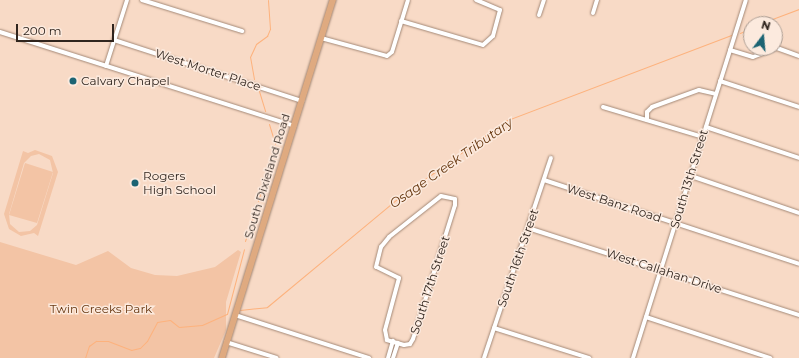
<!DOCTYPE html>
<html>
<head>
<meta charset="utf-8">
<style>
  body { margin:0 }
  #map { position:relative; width:799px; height:358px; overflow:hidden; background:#f8dac6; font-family:Montserrat,sans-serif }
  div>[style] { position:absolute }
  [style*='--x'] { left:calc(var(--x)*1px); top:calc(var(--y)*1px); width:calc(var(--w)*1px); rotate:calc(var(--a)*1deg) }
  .green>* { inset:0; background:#f3c4a5 }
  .stream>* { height:1px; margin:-0.5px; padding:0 0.5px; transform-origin:0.5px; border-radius:0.5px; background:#fdb27d }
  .roads { filter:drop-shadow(0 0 1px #a48977) drop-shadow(0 0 1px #a48977) }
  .minor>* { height:4px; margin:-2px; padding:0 2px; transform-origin:2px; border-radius:2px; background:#fff }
  .major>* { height:5.5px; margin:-2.75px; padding:0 2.75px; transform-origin:2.75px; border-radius:2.75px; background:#dfaa80 }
  .dots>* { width:11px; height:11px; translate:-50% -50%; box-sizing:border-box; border:2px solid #fceade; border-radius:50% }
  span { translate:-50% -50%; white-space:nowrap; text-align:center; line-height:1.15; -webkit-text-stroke:3px #fceade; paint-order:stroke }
  .street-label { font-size:12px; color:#30251e }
  .poi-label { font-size:12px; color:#30251e }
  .left { translate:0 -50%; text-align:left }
  .park-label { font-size:12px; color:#693912 }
  .water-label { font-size:13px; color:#673810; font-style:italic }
  .north { position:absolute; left:743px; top:16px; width:40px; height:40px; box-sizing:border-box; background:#fceade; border:1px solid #aa9b91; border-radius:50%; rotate:16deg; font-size:11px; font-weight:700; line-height:16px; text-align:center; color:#30251e }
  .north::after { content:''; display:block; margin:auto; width:14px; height:18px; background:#1c6473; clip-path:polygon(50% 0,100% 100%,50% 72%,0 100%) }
  .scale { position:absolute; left:16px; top:24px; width:98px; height:18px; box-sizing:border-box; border:2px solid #30251e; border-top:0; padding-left:5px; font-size:12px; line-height:14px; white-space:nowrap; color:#30251e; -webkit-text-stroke:3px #fceade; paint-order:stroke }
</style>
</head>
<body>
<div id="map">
  <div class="green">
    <i style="clip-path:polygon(evenodd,35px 150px,52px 156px,58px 172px,38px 236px,34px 233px,21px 236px,9px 229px,4px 214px,23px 151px,28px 153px,35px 150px,39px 154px,50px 160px,53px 173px,37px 225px,30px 231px,19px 232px,10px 224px,9px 214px,24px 163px,31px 156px,39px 154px)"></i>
    <i style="clip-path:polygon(25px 163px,53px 172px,37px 223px,9px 215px)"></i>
    <i style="clip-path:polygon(0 242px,76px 265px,108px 251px,131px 268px,155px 275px,177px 276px,215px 267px,238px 250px,241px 252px,226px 302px,226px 330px,214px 358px,0 358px)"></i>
  </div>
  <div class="stream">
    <i style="--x:759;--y:24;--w:43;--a:-20.6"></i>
    <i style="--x:740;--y:33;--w:12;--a:-24"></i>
    <i style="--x:254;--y:79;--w:22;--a:-100"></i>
    <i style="--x:250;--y:57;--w:14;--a:-65"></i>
    <i style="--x:256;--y:44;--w:14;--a:-36"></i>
    <i style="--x:267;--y:36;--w:8;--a:-67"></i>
    <i style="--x:270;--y:29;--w:29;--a:-94"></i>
    <i style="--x:259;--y:91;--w:21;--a:73"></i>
    <i style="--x:269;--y:124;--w:21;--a:73"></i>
    <i style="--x:258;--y:201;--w:53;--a:-73.6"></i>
    <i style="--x:245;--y:241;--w:35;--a:-72"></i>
    <i style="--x:240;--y:310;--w:27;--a:-6"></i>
    <i style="--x:267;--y:307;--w:168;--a:-39.7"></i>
    <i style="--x:396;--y:200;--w:135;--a:-35.9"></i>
    <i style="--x:505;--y:121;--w:242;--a:-20.8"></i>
    <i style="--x:85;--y:358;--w:13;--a:-72"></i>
    <i style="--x:89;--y:346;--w:9;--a:-36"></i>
    <i style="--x:96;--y:341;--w:12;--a:0"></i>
    <i style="--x:108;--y:341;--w:25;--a:21"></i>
    <i style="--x:131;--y:350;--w:9;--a:-13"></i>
    <i style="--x:140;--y:348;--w:10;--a:-45"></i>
    <i style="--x:147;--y:341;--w:21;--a:-62"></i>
    <i style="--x:157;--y:322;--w:13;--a:-9"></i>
    <i style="--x:170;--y:320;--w:11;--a:38"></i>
    <i style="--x:179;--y:327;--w:23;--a:-5"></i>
    <i style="--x:202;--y:325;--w:27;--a:-24"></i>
    <i style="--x:227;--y:314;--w:67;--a:-75.3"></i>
  </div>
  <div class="roads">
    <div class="minor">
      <i style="--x:142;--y:0;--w:105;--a:17.2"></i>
      <i style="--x:593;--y:13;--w:14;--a:-73"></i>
      <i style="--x:539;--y:15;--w:16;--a:-72"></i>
      <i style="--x:401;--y:21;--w:85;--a:16.3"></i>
      <i style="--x:483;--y:45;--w:13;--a:-42"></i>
      <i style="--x:493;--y:36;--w:27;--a:-75"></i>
      <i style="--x:500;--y:10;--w:26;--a:-157"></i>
      <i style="--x:0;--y:32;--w:309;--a:17.7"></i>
      <i style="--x:321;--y:38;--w:68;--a:15.3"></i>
      <i style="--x:387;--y:56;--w:6;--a:-39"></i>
      <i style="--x:392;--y:52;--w:54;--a:-72.9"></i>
      <i style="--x:114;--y:40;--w:198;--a:18"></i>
      <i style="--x:730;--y:50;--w:24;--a:17"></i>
      <i style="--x:753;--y:57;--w:26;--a:-21"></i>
      <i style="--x:777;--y:48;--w:23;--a:20"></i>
      <i style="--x:106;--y:66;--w:69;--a:-72.3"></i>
      <i style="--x:720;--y:81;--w:83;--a:18.2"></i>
      <i style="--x:603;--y:107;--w:104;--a:16.7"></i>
      <i style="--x:647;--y:120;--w:8;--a:-90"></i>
      <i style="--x:647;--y:112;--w:7;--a:-45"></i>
      <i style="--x:652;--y:107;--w:50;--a:-19.9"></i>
      <i style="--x:699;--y:90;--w:17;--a:13"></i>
      <i style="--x:706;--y:127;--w:98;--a:18.4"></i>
      <i style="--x:691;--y:176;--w:114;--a:18.9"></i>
      <i style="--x:544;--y:180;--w:268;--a:18.2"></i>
      <i style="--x:441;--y:196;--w:14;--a:12"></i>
      <i style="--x:455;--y:199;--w:6;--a:90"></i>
      <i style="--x:455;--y:205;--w:140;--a:107.4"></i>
      <i style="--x:413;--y:339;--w:6;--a:121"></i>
      <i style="--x:410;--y:344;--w:6;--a:171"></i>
      <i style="--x:404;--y:345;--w:18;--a:-164"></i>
      <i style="--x:387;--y:340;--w:10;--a:-101"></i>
      <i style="--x:385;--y:330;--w:54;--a:-74.9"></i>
      <i style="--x:399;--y:278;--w:25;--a:-154"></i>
      <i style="--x:376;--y:267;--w:21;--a:-76"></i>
      <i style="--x:381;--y:247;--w:13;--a:-51"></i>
      <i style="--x:389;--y:237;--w:66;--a:-38.3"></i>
      <i style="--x:528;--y:228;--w:285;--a:17.8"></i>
      <i style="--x:235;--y:315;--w:141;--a:17.8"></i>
      <i style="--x:646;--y:317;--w:131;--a:18.3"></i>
      <i style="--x:494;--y:328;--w:100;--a:17.5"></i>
      <i style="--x:226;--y:342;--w:53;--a:17.4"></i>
      <i style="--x:388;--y:358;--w:18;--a:-74"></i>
      <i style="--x:393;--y:358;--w:16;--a:-72"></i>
      <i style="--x:484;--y:358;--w:211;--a:-71.5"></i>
      <i style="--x:633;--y:358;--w:375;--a:-72.5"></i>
    </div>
    <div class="major">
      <i style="--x:222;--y:358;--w:375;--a:-72.8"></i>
    </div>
  </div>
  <div class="dots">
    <i style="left:73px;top:81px;background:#1c6473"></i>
    <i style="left:135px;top:183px;background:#1c6473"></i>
  </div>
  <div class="street-label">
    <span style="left:208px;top:70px;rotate:18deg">West Morter Place</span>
    <span style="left:267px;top:176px;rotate:-73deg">South Dixieland Road</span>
    <span style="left:689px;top:179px;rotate:-73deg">South 13th Street</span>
    <span style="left:614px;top:203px;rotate:18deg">West Banz Road</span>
    <span style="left:518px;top:258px;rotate:-71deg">South 16th Street</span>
    <span style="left:664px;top:271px;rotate:18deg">West Callahan Drive</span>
    <span style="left:430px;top:285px;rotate:-72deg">South 17th Street</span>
  </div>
  <div class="poi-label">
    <span class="left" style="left:81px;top:81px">Calvary Chapel</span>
    <span class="left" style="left:143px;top:183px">Rogers<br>High School</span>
  </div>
  <div class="park-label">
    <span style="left:101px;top:309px">Twin Creeks Park</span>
  </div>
  <div class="water-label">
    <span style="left:451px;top:163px;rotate:-35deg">Osage Creek Tributary</span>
  </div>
  <div class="north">N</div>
  <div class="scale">200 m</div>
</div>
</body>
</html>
